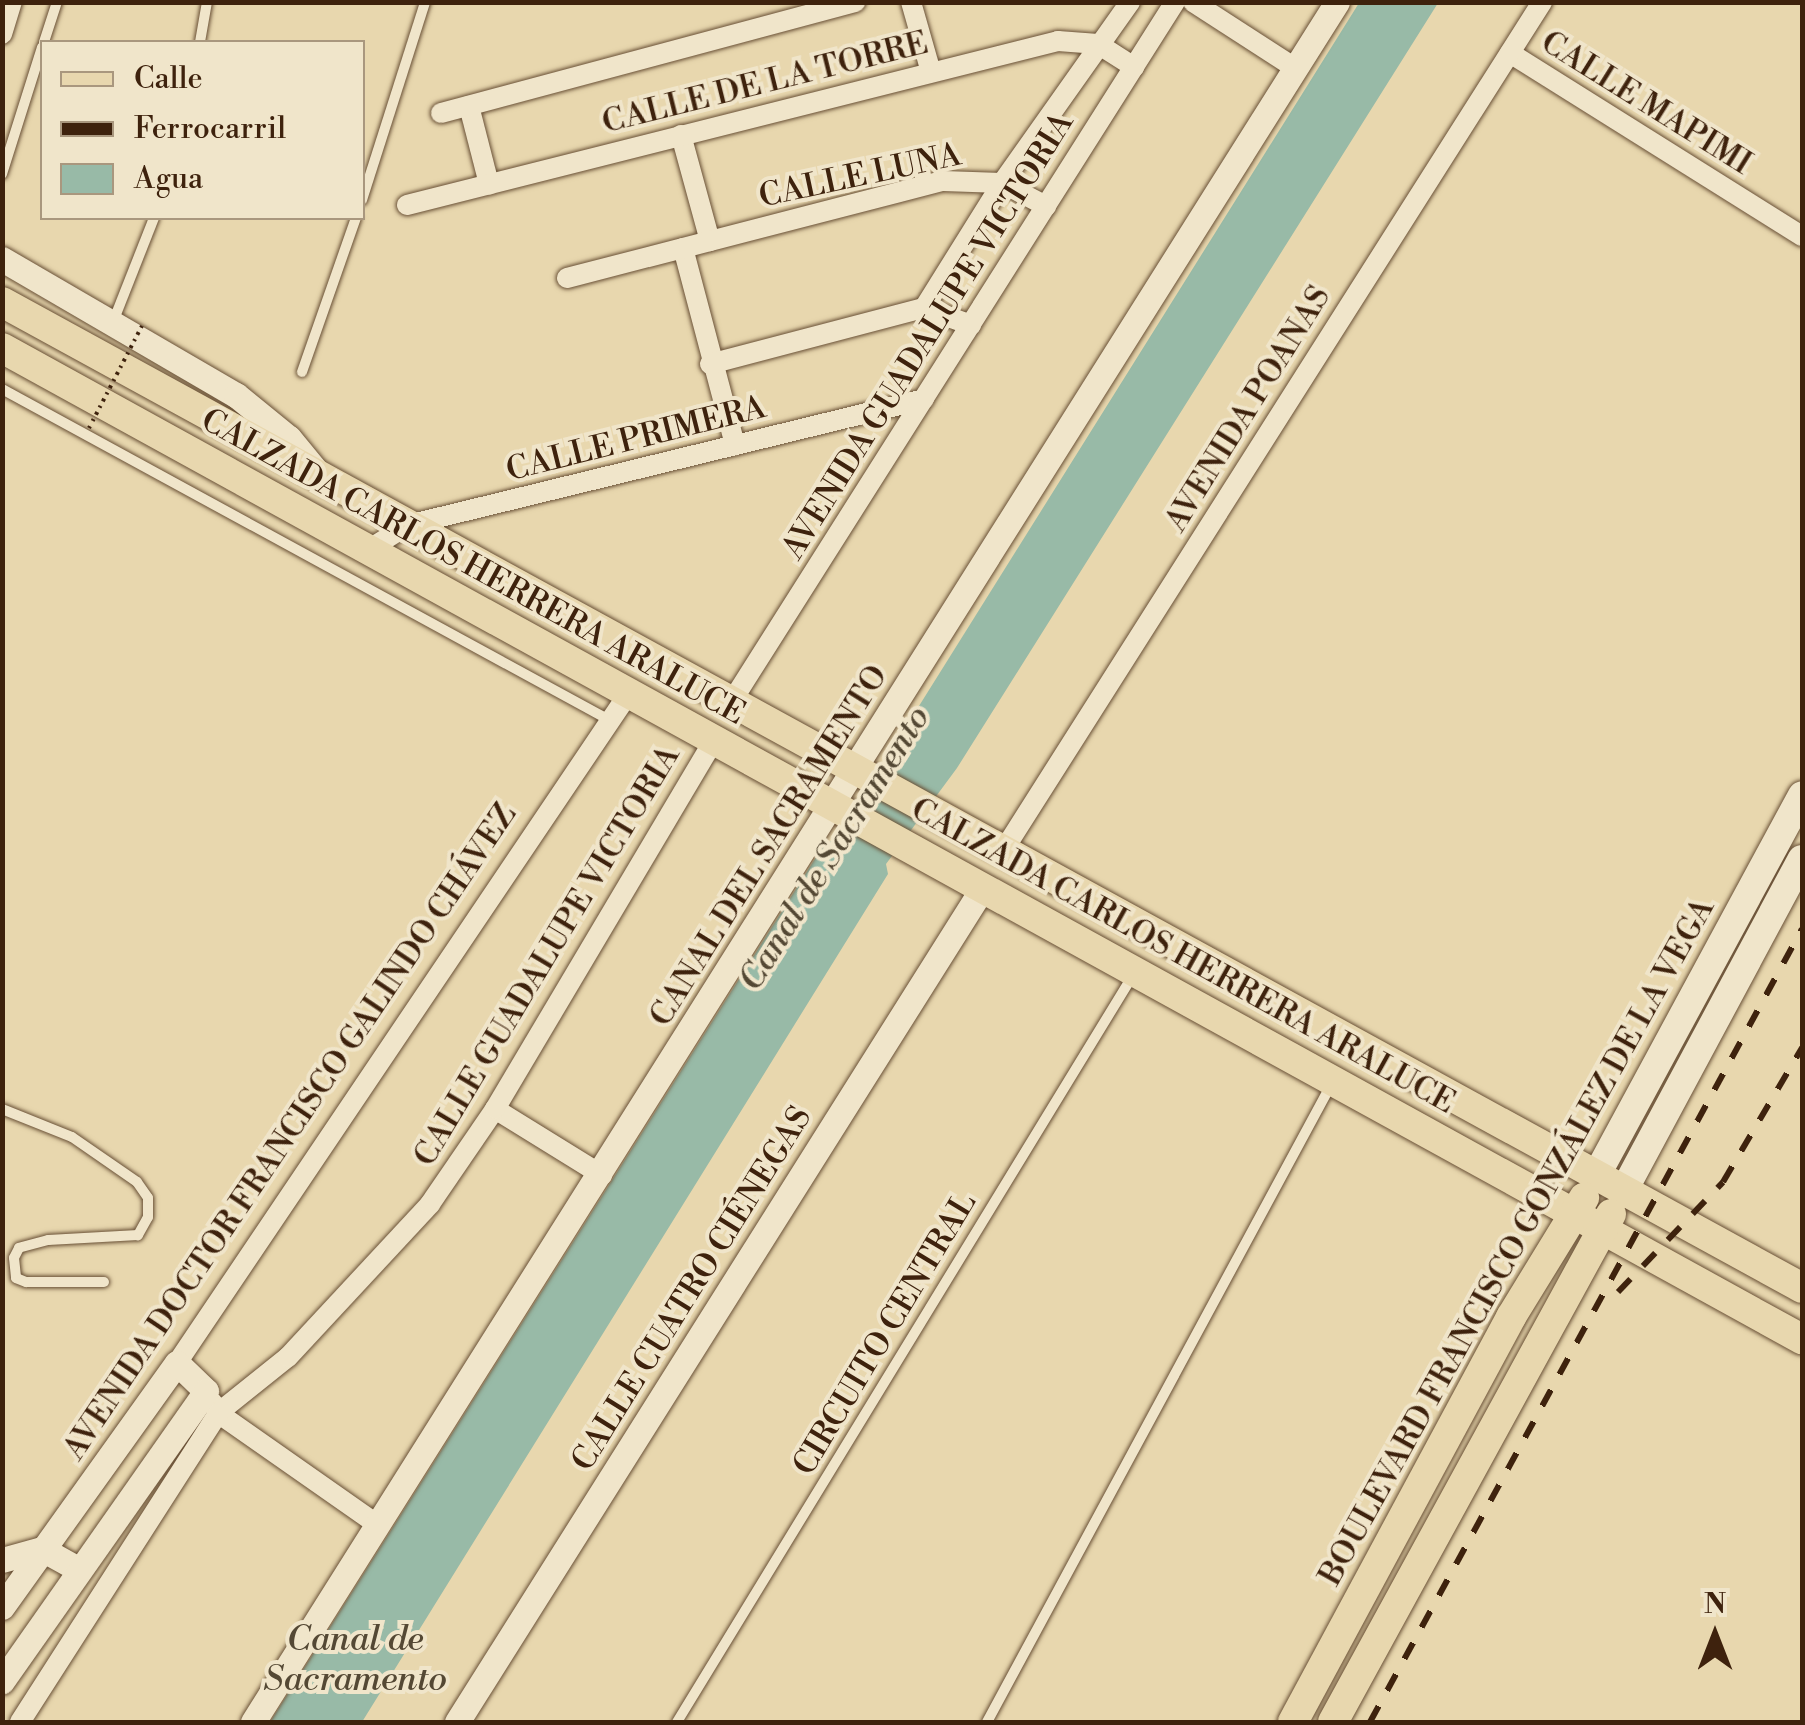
<!DOCTYPE html>
<html>
<head>
<meta charset="utf-8">
<style>
  body { margin:0 }
  #map { position:relative; width:1805px; height:1725px; overflow:hidden; background:#e8d7ae; font-family:"Libre Bodoni",serif }
  div>[style] { position:absolute }
  [style*='--x'] { left:calc(var(--x)*1px); top:calc(var(--y)*1px); width:calc(var(--w)*1px); rotate:calc(var(--a)*1deg) }
  .water>* { inset:0; background:#98baa7 }
  .roads { filter:drop-shadow(0 0 2px #684f35) drop-shadow(0 0 2px #684f35) }
  .service>* { height:10px; margin:-5px; padding:0 5px; transform-origin:5px; border-radius:5px; background:#f0e5ca }
  .minor>* { height:20px; margin:-10px; padding:0 10px; transform-origin:10px; border-radius:10px; background:#f0e5ca }
  .tertiary>* { height:25px; margin:-12.5px; padding:0 12.5px; transform-origin:12.5px; border-radius:12.5px; background:#f0e5ca }
  .secondary>* { height:28px; margin:-14px; padding:0 14px; transform-origin:14px; border-radius:14px; background:#f0e5ca }
  .primary>* { height:30px; margin:-15px; padding:0 15px; transform-origin:15px; border-radius:15px; background:#e8d7ae }
  .rail>* { height:6px; margin-top:-3px; transform-origin:0; background:repeating-linear-gradient(90deg,#3e220d 0 18px,transparent 0 36px) }
  .path-bridge>* { height:4px; margin-top:-2px; transform-origin:0; background:repeating-linear-gradient(90deg,#3e220d 0 2.5px,transparent 0 7.5px) }
  span { translate:-50% -50%; white-space:nowrap; text-align:center; line-height:1.15; -webkit-text-stroke:8px #f0e5ca; paint-order:stroke }
  .street-label { font-size:32px; color:#3e220d }
  .water-label { font-size:35px; color:#544834; font-style:italic }
  .frame { position:absolute; inset:0; border:5px solid #3e220d; pointer-events:none }
  .legend { position:absolute; left:40px; top:40px; width:325px; height:180px; box-sizing:border-box; background:#f0e5ca; border:2px solid #a9977e; margin:0; padding:12px 18px; list-style:none; font-size:30px; color:#3e220d }
  .legend li { display:flex; align-items:center; gap:20px; height:50px }
  .legend b { width:50px; border:2px solid #a9977e }
  .north { position:absolute; left:1665px; top:1585px; width:100px; height:100px; -webkit-text-stroke:8px #f0e5ca; paint-order:stroke; rotate:0deg; font-size:28px; font-weight:700; line-height:40px; text-align:center; color:#3e220d }
  .north::after { content:''; display:block; margin:auto; width:35px; height:45px; background:#3e220d; clip-path:polygon(50% 0,100% 100%,50% 72%,0 100%) }
</style>
</head>
<body>
<div id="map">
  <div class="water">
    <i style="clip-path:polygon(1359px 3px,1438px 3px,957px 768px,886px 864px,888px 874px,362px 1722px,270px 1722px,823px 846px,837px 837px)"></i>
  </div>
  <div class="roads">
    <div class="service">
      <i style="--x:44;--y:42;--w:42;--a:-72"></i>
      <i style="--x:200;--y:42;--w:41;--a:-80.1"></i>
      <i style="--x:2;--y:174;--w:133;--a:-72.5"></i>
      <i style="--x:362;--y:200;--w:208;--a:-72.3"></i>
      <i style="--x:113;--y:322;--w:112;--a:-68.5"></i>
      <i style="--x:302;--y:372;--w:163;--a:-70.7"></i>
      <i style="--x:2;--y:389;--w:694;--a:28.6"></i>
      <i style="--x:2;--y:1109;--w:75;--a:21.8"></i>
      <i style="--x:72;--y:1137;--w:79;--a:34.7"></i>
      <i style="--x:137;--y:1182;--w:19;--a:55"></i>
      <i style="--x:148;--y:1198;--w:19;--a:90"></i>
      <i style="--x:148;--y:1217;--w:21;--a:119"></i>
      <i style="--x:138;--y:1235;--w:90;--a:176.8"></i>
      <i style="--x:48;--y:1240;--w:30;--a:165"></i>
      <i style="--x:19;--y:1248;--w:11;--a:117"></i>
      <i style="--x:14;--y:1258;--w:20;--a:84"></i>
      <i style="--x:16;--y:1278;--w:11;--a:22"></i>
      <i style="--x:26;--y:1282;--w:78;--a:0"></i>
      <i style="--x:677;--y:1722;--w:873;--a:-58.59"></i>
      <i style="--x:987;--y:1722;--w:724;--a:-61.63"></i>
    </div>
    <div class="minor">
      <i style="--x:911;--y:2;--w:73;--a:74.1"></i>
      <i style="--x:1193;--y:2;--w:121;--a:32.9"></i>
      <i style="--x:2;--y:34;--w:34;--a:-73"></i>
      <i style="--x:1510;--y:53;--w:345;--a:32.1"></i>
      <i style="--x:469;--y:106;--w:81;--a:75.6"></i>
      <i style="--x:441;--y:113;--w:429;--a:-15"></i>
      <i style="--x:681;--y:135;--w:110;--a:74.7"></i>
      <i style="--x:407;--y:205;--w:671;--a:-14.14"></i>
      <i style="--x:1058;--y:41;--w:40;--a:4.3"></i>
      <i style="--x:1098;--y:44;--w:43;--a:32.6"></i>
      <i style="--x:683;--y:248;--w:204;--a:75.2"></i>
      <i style="--x:567;--y:278;--w:388;--a:-14.5"></i>
      <i style="--x:943;--y:181;--w:59;--a:1.9"></i>
      <i style="--x:1002;--y:183;--w:50;--a:27.6"></i>
      <i style="--x:924;--y:308;--w:147;--a:-58"></i>
      <i style="--x:1002;--y:183;--w:222;--a:-54.7"></i>
      <i style="--x:710;--y:364;--w:221;--a:-14.7"></i>
      <i style="--x:924;--y:308;--w:50;--a:19.9"></i>
      <i style="--x:368;--y:550;--w:47;--a:-32"></i>
      <i style="--x:408;--y:525;--w:531;--a:-13.72"></i>
      <i style="--x:732;--y:701;--w:828;--a:-57.64"></i>
      <i style="--x:1005;--y:848;--w:1002;--a:-57.59"></i>
      <i style="--x:495;--y:1109;--w:126;--a:31.7"></i>
      <i style="--x:177;--y:1363;--w:808;--a:-56"></i>
      <i style="--x:213;--y:1403;--w:11;--a:63"></i>
      <i style="--x:218;--y:1413;--w:192;--a:35"></i>
      <i style="--x:20;--y:1722;--w:367;--a:-57.3"></i>
      <i style="--x:218;--y:1413;--w:90;--a:-38.7"></i>
      <i style="--x:288;--y:1357;--w:209;--a:-47.1"></i>
      <i style="--x:430;--y:1204;--w:115;--a:-55.6"></i>
      <i style="--x:495;--y:1109;--w:430;--a:-59.3"></i>
    </div>
    <div class="tertiary">
      <i style="--x:2;--y:259;--w:271;--a:30.2"></i>
      <i style="--x:236;--y:395;--w:68;--a:39.1"></i>
      <i style="--x:289;--y:438;--w:44;--a:50.5"></i>
      <i style="--x:2;--y:1560;--w:41;--a:-15.4"></i>
      <i style="--x:42;--y:1549;--w:41;--a:29.1"></i>
      <i style="--x:2;--y:1607;--w:300;--a:-54.4"></i>
      <i style="--x:177;--y:1363;--w:40;--a:44"></i>
      <i style="--x:206;--y:1391;--w:355;--a:125.1"></i>
      <i style="--x:253;--y:1722;--w:2033;--a:-57.78"></i>
      <i style="--x:457;--y:1722;--w:985;--a:-57.78"></i>
    </div>
    <div class="secondary">
      <i style="--x:1595;--y:1178;--w:435;--a:-61.6"></i>
      <i style="--x:1622;--y:1194;--w:380;--a:-61.8"></i>
    </div>
    <div class="primary">
      <i style="--x:2;--y:302;--w:2052;--a:28.71"></i>
      <i style="--x:2;--y:348;--w:2055;--a:28.84"></i>
      <i style="--x:1293;--y:1722;--w:460;--a:-61.7"></i>
      <i style="--x:1511;--y:1317;--w:140;--a:-58.5"></i>
      <i style="--x:1333;--y:1722;--w:579;--a:-61.31"></i>
    </div>
  </div>
  <div class="rail">
    <i style="--x:1618;--y:1292;--w:152;--a:-46.3"></i>
    <i style="--x:1723;--y:1182;--w:156;--a:-59.5"></i>
    <i style="--x:1370;--y:1722;--w:903;--a:-61.42"></i>
  </div>
  <div class="path-bridge">
    <i style="--x:89;--y:428;--w:117;--a:-62.6"></i>
  </div>
  <div class="street-label">
    <span style="left:765px;top:83px;rotate:-14deg">CALLE DE LA TORRE</span>
    <span style="left:1646px;top:103px;rotate:32deg">CALLE MAPIMI</span>
    <span style="left:860px;top:176px;rotate:-12deg">CALLE LUNA</span>
    <span style="left:928px;top:336px;rotate:-58deg">AVENIDA GUADALUPE VICTORIA</span>
    <span style="left:1248px;top:409px;rotate:-58deg">AVENIDA POANAS</span>
    <span style="left:636px;top:439px;rotate:-14deg">CALLE PRIMERA</span>
    <span style="left:473px;top:567px;rotate:29deg">CALZADA CARLOS HERRERA ARALUCE</span>
    <span style="left:769px;top:846px;rotate:-58deg">CANAL DEL SACRAMENTO</span>
    <span style="left:547px;top:956px;rotate:-59deg">CALLE GUADALUPE VICTORIA</span>
    <span style="left:1183px;top:956px;rotate:29deg">CALZADA CARLOS HERRERA ARALUCE</span>
    <span style="left:290px;top:1132px;rotate:-56deg">AVENIDA DOCTOR FRANCISCO GALINDO CHÁVEZ</span>
    <span style="left:1517px;top:1242px;rotate:-61deg">BOULEVARD FRANCISCO GONZÁLEZ DE LA VEGA</span>
    <span style="left:692px;top:1289px;rotate:-58deg">CALLE CUATRO CIÉNEGAS</span>
    <span style="left:885px;top:1334px;rotate:-59deg">CIRCUITO CENTRAL</span>
  </div>
  <div class="water-label">
    <span style="left:835px;top:849px;rotate:-58deg">Canal de Sacramento</span>
    <span style="left:355px;top:1660px">Canal de<br>Sacramento</span>
  </div>
  <div class="frame"></div>
  <ul class="legend">
  <li><b style="height:12px;background:#e8d7ae"></b>Calle</li>
  <li><b style="height:12px;background:#3e220d"></b>Ferrocarril</li>
  <li><b style="height:28px;background:#98baa7"></b>Agua</li>
  </ul>
  <div class="north">N</div>
</div>
</body>
</html>
